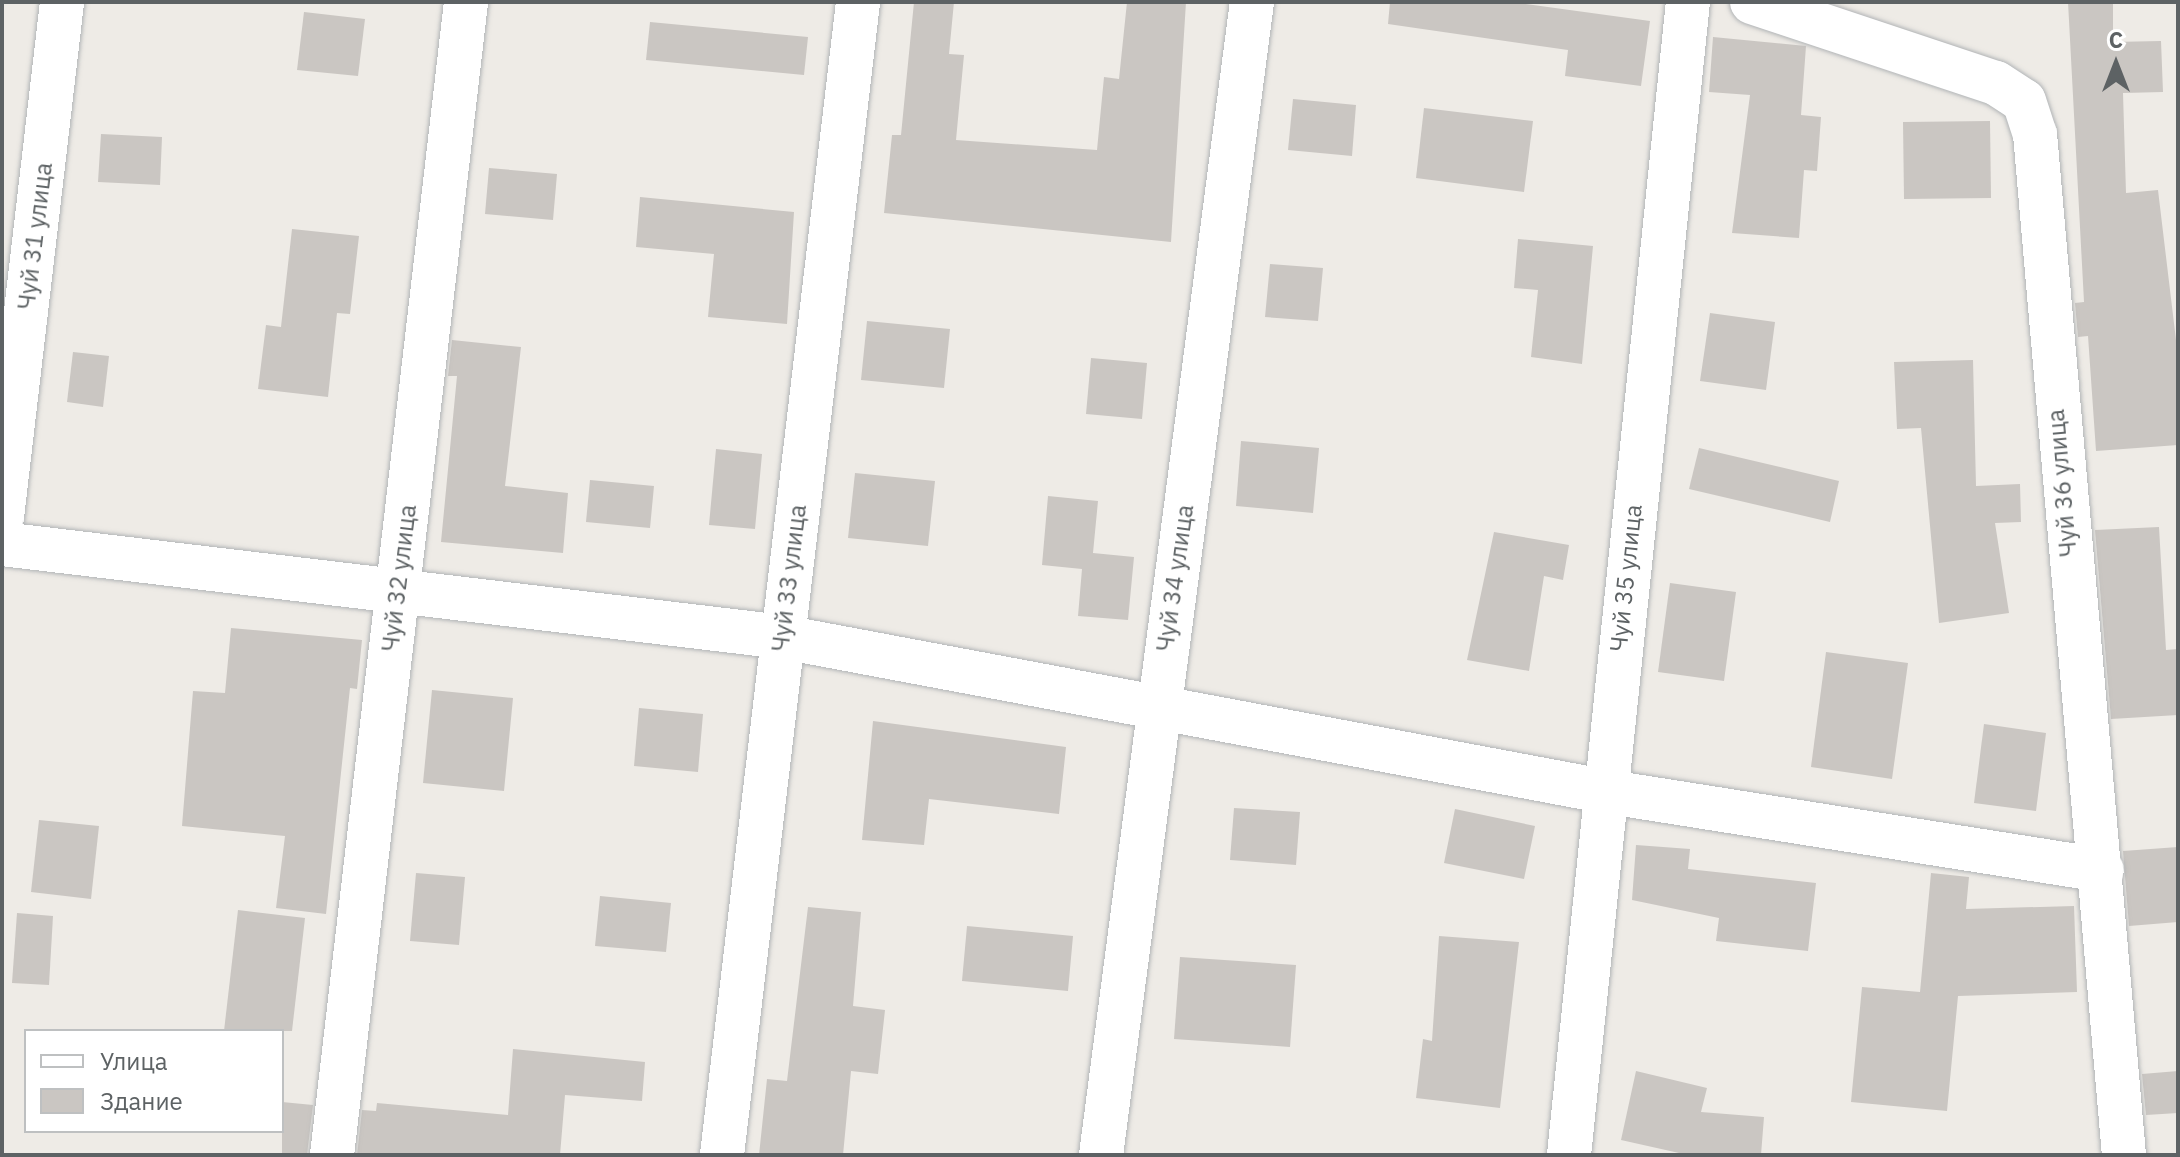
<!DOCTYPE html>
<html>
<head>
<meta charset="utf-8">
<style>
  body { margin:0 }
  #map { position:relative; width:2180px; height:1157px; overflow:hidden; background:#eeebe6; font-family:"IBM Plex Sans",sans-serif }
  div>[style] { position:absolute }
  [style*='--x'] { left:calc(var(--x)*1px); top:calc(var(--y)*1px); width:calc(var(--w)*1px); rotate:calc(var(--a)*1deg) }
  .building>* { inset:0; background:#cac6c2 }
  .roads { filter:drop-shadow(0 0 2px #b1b4b6) drop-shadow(0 0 2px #b1b4b6) }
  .minor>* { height:44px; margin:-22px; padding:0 22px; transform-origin:22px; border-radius:22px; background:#fff }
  span { translate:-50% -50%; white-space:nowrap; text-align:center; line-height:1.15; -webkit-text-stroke:8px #fff; paint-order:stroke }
  .street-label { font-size:24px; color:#5d6264 }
  .frame { position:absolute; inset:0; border:4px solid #5d6264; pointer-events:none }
  .legend { position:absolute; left:24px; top:1029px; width:260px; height:104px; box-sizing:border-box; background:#fff; border:2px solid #bec0c1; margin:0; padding:10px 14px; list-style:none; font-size:24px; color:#5d6264 }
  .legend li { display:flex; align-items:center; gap:16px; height:40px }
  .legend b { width:40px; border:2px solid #bec0c1 }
  .north { position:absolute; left:2076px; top:24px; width:80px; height:80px; -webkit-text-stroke:6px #fff; paint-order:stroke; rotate:0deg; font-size:22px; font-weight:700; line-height:32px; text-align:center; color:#5d6264 }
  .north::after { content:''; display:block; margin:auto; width:28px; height:36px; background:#5d6264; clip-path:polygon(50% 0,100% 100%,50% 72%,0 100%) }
</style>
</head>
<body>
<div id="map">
  <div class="building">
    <i style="clip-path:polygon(914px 2px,954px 2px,949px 54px,964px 55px,956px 140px,1097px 150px,1104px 77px,1119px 79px,1127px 2px,1186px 2px,1171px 242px,884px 213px,892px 135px,901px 135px)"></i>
    <i style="clip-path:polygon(1390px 2px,1511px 2px,1650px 21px,1641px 86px,1565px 76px,1568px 50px,1388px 24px)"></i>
    <i style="clip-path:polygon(2068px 2px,2113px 2px,2113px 42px,2161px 41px,2163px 92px,2123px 93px,2126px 193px,2158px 190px,2176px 340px,2178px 445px,2096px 451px,2088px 336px,2078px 337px,2075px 303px,2084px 302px)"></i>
    <i style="clip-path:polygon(304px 12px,365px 19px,358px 76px,297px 70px)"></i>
    <i style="clip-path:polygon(650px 22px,808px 37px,804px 75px,646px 60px)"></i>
    <i style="clip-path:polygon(1713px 37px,1806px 46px,1801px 115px,1821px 117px,1817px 171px,1804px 170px,1799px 238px,1732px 233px,1750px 95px,1709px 92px)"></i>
    <i style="clip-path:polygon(1293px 99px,1356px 105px,1352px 156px,1288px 150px)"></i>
    <i style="clip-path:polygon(1424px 108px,1533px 121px,1524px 192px,1416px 178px)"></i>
    <i style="clip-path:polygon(1990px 121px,1991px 198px,1904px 199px,1903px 122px)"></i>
    <i style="clip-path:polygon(101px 134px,162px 137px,160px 185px,98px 182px)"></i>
    <i style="clip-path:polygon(489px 168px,557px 174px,553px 220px,485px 214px)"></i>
    <i style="clip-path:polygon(640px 197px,794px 212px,787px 324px,708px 317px,714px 254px,636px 247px)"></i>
    <i style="clip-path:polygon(292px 229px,359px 236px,350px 314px,337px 313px,328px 397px,258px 389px,266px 325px,281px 327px)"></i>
    <i style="clip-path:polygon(1518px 239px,1593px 246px,1582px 364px,1531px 357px,1538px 290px,1514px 288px)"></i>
    <i style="clip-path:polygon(1270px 264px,1323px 268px,1318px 321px,1265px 317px)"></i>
    <i style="clip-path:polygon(1710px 313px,1775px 322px,1766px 390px,1700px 381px)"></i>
    <i style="clip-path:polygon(867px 321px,950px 329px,944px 388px,861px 380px)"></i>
    <i style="clip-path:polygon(452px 340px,521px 347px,505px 486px,568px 493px,563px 553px,441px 542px,457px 376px,448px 376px)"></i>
    <i style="clip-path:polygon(73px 352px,109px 356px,103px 407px,67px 402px)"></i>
    <i style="clip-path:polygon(1091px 358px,1147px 363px,1142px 419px,1086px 414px)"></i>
    <i style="clip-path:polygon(1973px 360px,1976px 486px,2020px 484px,2021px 522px,1995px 523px,2009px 613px,1939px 623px,1921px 428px,1897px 429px,1894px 362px)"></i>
    <i style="clip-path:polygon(1241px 441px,1319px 448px,1313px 513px,1236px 506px)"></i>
    <i style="clip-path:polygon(1699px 448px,1839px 481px,1830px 522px,1689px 489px)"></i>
    <i style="clip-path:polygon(716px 449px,762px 454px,755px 529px,709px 525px)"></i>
    <i style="clip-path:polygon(855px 473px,935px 481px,928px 546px,848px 538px)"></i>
    <i style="clip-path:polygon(590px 480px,654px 486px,650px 528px,586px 522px)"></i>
    <i style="clip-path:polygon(1048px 496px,1098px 501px,1093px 553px,1134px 557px,1128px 620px,1078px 616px,1082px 569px,1042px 565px)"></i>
    <i style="clip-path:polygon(2159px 527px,2166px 650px,2178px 649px,2178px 715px,2111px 719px,2095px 530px)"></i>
    <i style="clip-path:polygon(1494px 532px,1569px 545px,1563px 580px,1544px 576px,1529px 671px,1467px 660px)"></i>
    <i style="clip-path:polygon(1670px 583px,1736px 592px,1724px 681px,1658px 672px)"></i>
    <i style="clip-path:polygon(231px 628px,362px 640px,357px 689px,350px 688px,326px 914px,276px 908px,285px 836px,182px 826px,193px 691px,225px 693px)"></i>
    <i style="clip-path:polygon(1826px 652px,1908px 663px,1892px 779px,1811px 767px)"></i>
    <i style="clip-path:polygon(432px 690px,513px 698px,504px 791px,423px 783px)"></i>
    <i style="clip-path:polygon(639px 708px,703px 714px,698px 772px,634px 766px)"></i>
    <i style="clip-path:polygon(873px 721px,1066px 747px,1059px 814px,929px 799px,924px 845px,862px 840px)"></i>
    <i style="clip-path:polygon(1984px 724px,2046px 733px,2036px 811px,1974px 803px)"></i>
    <i style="clip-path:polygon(1234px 808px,1300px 812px,1296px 865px,1230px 860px)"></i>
    <i style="clip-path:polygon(1455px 809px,1535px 826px,1524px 879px,1444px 863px)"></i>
    <i style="clip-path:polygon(39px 820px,99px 826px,91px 899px,31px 892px)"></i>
    <i style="clip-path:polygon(1636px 845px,1690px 849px,1688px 869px,1816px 883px,1808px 951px,1716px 941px,1719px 918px,1632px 900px)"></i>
    <i style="clip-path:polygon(2178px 847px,2178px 922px,2129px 926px,2123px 851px)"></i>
    <i style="clip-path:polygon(416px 873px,465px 877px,459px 945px,410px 941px)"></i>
    <i style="clip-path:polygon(1931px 873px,1969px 877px,1966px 909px,2074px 906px,2077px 992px,1958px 996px,1947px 1111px,1851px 1102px,1862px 987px,1920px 992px)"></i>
    <i style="clip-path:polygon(600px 896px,671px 903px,666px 952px,595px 946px)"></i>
    <i style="clip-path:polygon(808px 907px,861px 912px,853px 1006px,885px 1010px,878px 1074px,851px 1071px,843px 1155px,759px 1155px,767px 1079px,787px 1081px)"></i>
    <i style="clip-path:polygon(238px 910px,305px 918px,292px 1031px,224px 1031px)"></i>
    <i style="clip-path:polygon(17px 913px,53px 916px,49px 985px,12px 983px)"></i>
    <i style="clip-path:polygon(967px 926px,1073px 936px,1068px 991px,962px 981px)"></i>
    <i style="clip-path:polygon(1439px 936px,1519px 942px,1500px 1108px,1416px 1098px,1423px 1039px,1432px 1041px)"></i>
    <i style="clip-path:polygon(1180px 957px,1296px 965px,1290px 1047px,1174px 1039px)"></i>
    <i style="clip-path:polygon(513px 1049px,645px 1062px,642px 1101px,565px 1095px,560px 1155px,357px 1155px,362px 1110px,376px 1111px,377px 1103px,508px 1115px)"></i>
    <i style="clip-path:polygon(1636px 1071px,1707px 1088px,1701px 1112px,1764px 1117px,1761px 1155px,1688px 1155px,1621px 1140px)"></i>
    <i style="clip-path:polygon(2178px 1071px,2178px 1113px,2146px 1115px,2142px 1074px)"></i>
    <i style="clip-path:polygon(282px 1102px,313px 1105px,307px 1155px,282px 1155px)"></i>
  </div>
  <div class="roads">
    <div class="minor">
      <i style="--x:1752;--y:2;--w:257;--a:18.4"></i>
      <i style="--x:1996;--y:83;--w:33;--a:33"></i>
      <i style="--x:2024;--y:101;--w:35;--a:72"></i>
      <i style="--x:2035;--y:134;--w:1025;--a:85.02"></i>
      <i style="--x:2;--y:517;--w:518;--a:-83.35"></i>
      <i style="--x:2;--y:544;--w:787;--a:6.79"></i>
      <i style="--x:783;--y:637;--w:834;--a:10.64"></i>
      <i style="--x:1603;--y:791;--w:505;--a:9"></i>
      <i style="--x:332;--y:1155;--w:1161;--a:-83.37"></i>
      <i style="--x:722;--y:1155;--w:1161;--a:-83.27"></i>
      <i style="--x:1101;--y:1155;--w:1163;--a:-82.54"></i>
      <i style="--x:1569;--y:1155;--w:1159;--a:-84.11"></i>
    </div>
  </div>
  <div class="street-label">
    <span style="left:35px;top:236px;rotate:-83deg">Чуй 31 улица</span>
    <span style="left:2062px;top:483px;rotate:-95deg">Чуй 36 улица</span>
    <span style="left:399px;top:578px;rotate:-83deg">Чуй 32 улица</span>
    <span style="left:789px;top:578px;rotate:-83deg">Чуй 33 улица</span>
    <span style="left:1175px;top:578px;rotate:-82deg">Чуй 34 улица</span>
    <span style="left:1626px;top:578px;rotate:-84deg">Чуй 35 улица</span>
  </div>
  <div class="frame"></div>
  <ul class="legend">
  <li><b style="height:10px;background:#fff"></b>Улица</li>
  <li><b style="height:22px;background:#cac6c2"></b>Здание</li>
  </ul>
  <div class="north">С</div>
</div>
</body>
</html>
